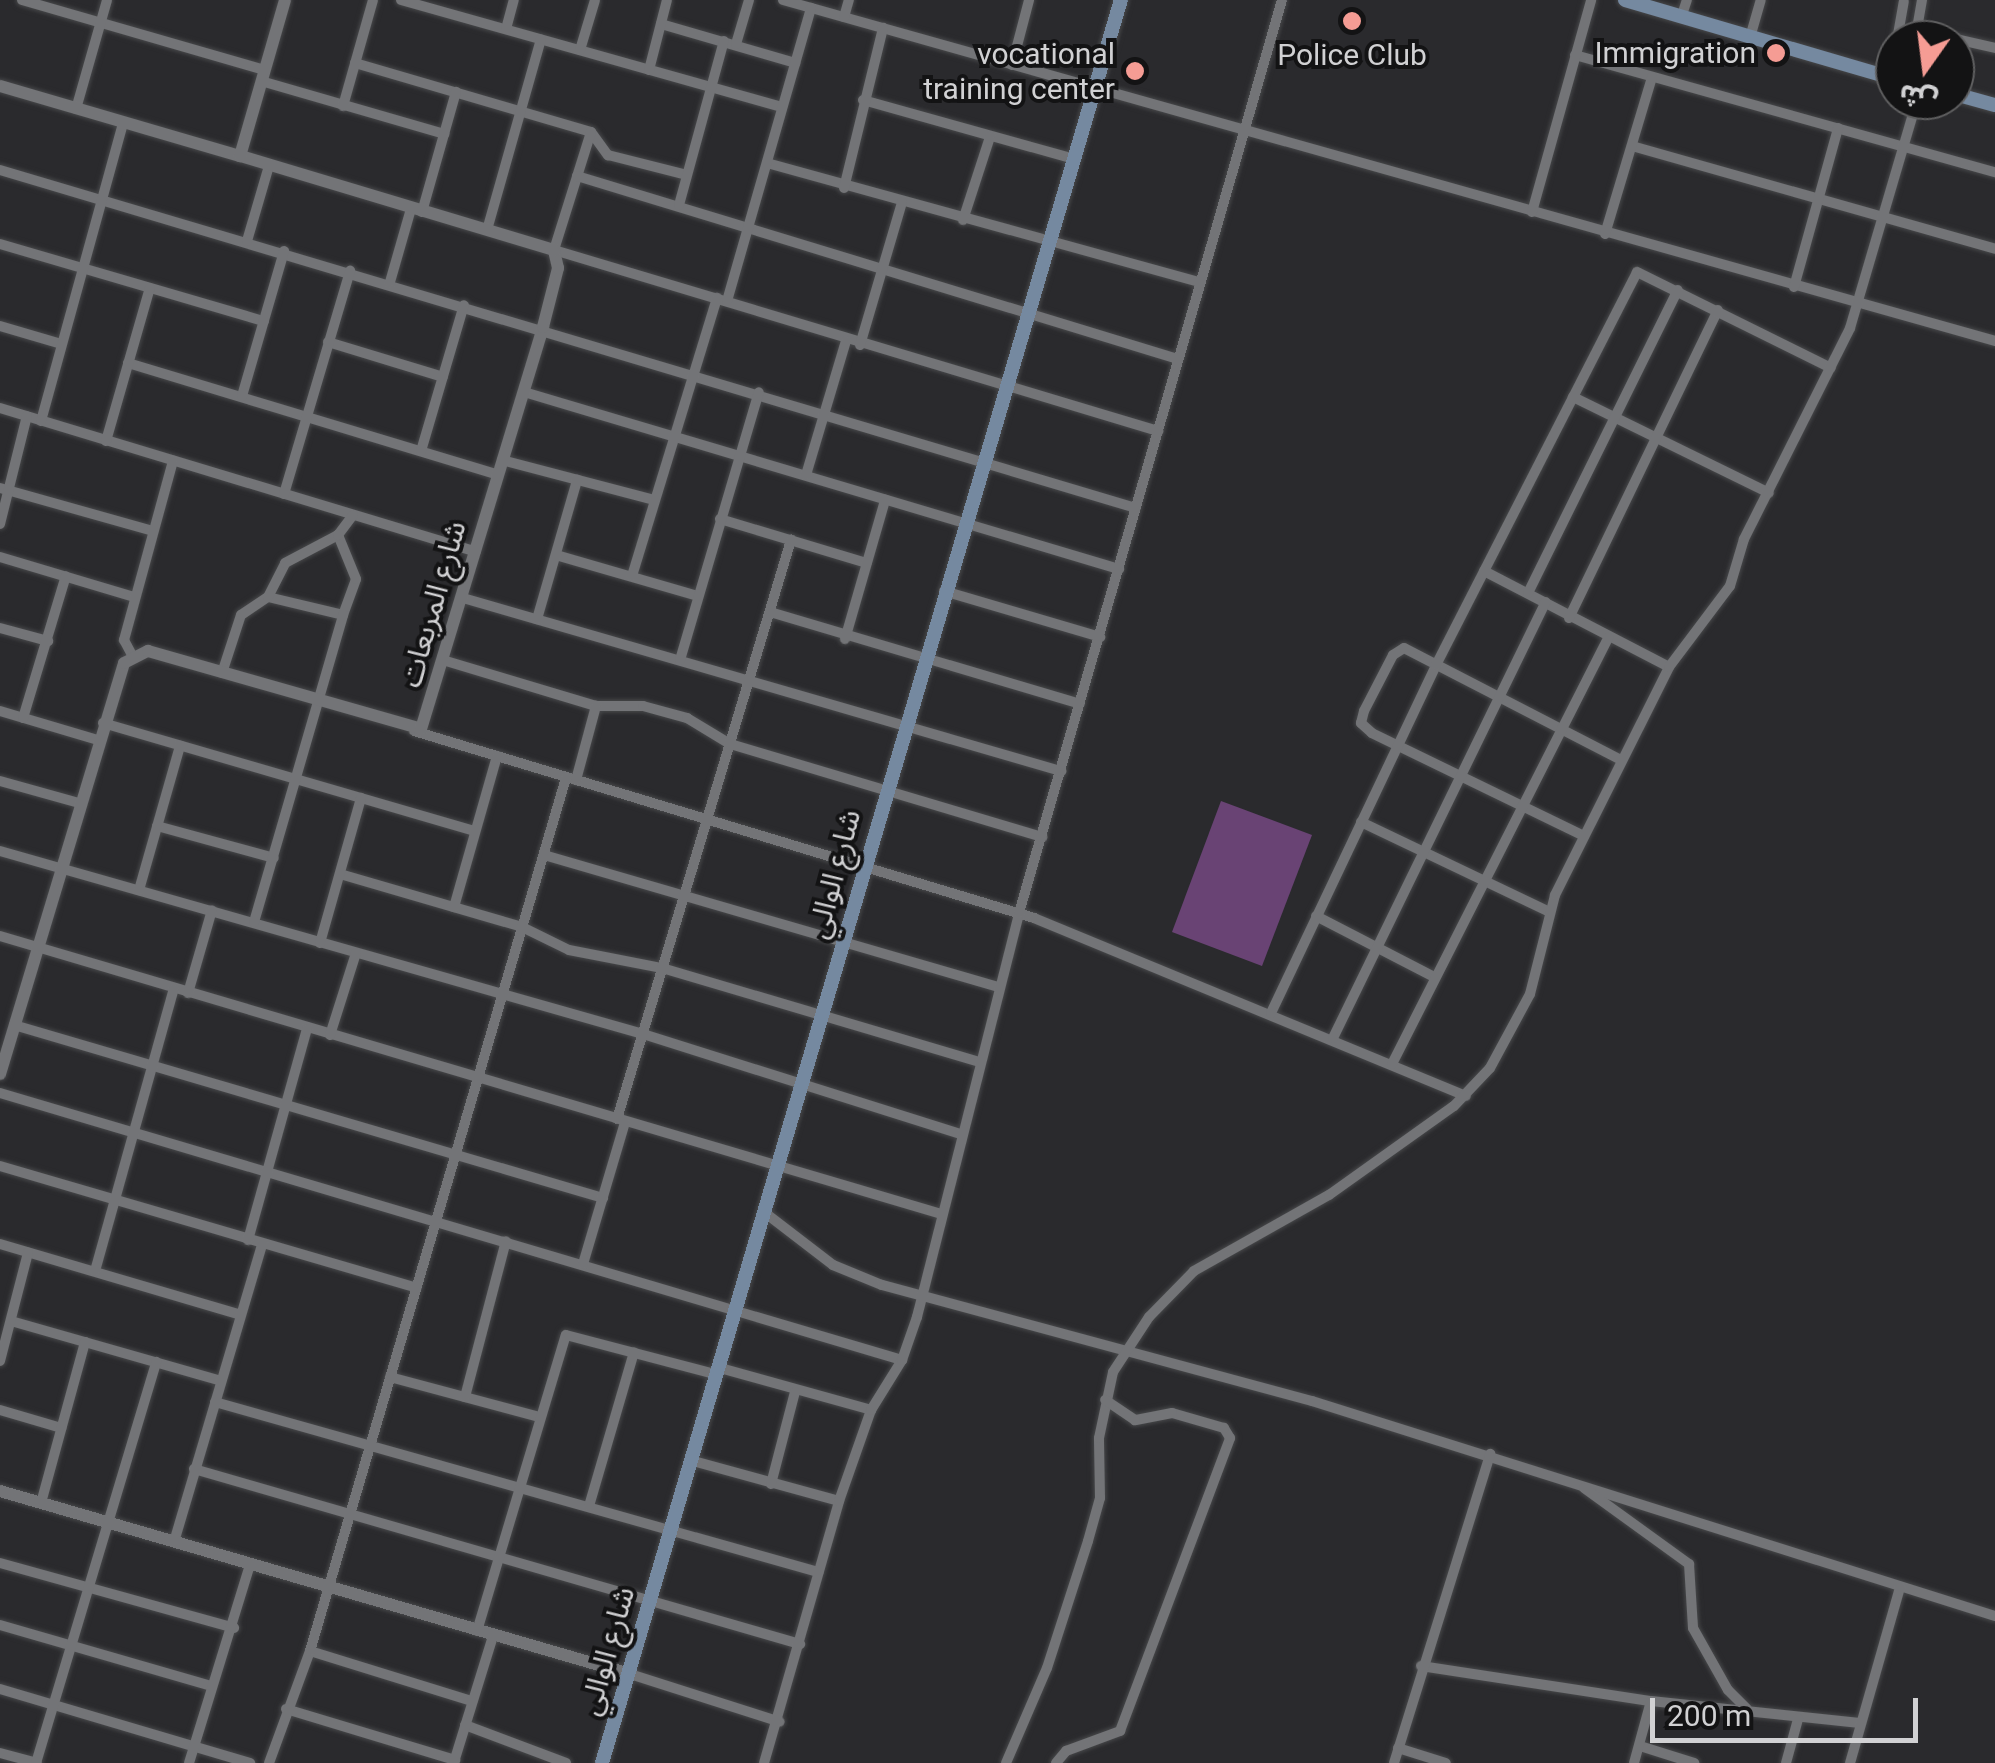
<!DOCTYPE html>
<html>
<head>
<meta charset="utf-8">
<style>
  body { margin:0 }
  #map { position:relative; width:1995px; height:1763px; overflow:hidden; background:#2a2a2d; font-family:Roboto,"Noto Sans Arabic",sans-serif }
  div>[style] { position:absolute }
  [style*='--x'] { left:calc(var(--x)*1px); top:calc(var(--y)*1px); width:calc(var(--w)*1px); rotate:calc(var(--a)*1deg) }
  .green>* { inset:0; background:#694374 }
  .roads { filter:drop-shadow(0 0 2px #47484a) drop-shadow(0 0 2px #47484a) }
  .minor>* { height:10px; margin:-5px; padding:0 5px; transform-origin:5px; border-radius:5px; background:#737477 }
  .tertiary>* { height:12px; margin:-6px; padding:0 6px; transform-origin:6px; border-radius:6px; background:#737477 }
  .secondary>* { height:14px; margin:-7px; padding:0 7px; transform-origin:7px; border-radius:7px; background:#7589a0 }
  .dots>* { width:28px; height:28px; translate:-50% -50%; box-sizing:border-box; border:5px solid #131314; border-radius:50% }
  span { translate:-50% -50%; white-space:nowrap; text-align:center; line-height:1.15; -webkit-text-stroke:8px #131314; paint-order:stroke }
  .poi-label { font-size:30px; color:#d1d1d3 }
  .right { translate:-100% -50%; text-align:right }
  .street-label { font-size:30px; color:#d1d1d3 }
  .north { position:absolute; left:1875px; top:20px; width:100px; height:100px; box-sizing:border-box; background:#131314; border:2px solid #5f5f60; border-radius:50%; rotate:194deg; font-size:28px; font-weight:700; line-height:40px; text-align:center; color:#d1d1d3 }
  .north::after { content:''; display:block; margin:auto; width:35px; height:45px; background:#f59c94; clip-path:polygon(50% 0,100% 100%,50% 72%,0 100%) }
  .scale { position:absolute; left:1650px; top:1698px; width:268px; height:45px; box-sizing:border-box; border:5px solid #d1d1d3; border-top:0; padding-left:12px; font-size:30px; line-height:35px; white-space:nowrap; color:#d1d1d3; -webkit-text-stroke:8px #131314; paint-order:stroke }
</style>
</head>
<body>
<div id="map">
  <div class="green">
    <i style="clip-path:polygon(1221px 801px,1312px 835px,1262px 966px,1172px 932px)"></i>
  </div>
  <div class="roads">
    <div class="minor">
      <i style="--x:22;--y:0;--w:252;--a:16.1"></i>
      <i style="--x:401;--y:0;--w:396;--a:15.7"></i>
      <i style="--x:783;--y:0;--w:1259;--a:15.71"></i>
      <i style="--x:1682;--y:15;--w:16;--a:-72"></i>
      <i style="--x:844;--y:17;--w:18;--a:-74"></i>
      <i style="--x:661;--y:24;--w:140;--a:16.2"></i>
      <i style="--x:506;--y:29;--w:30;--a:-75"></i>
      <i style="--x:1916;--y:30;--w:81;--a:12.8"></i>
      <i style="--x:1751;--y:34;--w:35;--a:-74"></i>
      <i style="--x:1897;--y:40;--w:39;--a:-80"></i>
      <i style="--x:1915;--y:40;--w:41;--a:-80.1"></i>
      <i style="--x:736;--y:44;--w:46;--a:-73.5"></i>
      <i style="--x:580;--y:50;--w:52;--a:-73.3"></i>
      <i style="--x:1575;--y:55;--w:436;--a:15.6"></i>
      <i style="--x:355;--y:63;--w:246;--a:16.3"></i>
      <i style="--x:591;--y:132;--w:29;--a:54"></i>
      <i style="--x:608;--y:155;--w:81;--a:14.2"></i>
      <i style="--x:1012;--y:65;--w:67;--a:-75.3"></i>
      <i style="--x:649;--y:70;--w:72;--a:-75.6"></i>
      <i style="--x:1891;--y:76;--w:25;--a:-81"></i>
      <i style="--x:261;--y:81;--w:191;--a:16.1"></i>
      <i style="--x:863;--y:100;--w:219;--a:15.6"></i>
      <i style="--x:343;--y:106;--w:110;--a:-74.2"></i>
      <i style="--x:76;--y:109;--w:113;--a:-74.1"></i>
      <i style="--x:591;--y:132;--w:124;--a:107.4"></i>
      <i style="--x:554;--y:250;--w:631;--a:16.68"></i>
      <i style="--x:1632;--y:146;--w:377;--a:15.8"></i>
      <i style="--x:767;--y:163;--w:449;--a:15.4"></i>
      <i style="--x:0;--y:170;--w:1185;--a:16.57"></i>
      <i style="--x:577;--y:176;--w:628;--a:16.94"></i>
      <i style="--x:844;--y:188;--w:165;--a:-76.3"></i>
      <i style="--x:679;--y:205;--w:170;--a:-74.7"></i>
      <i style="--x:422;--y:212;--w:125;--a:-74.2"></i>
      <i style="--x:1532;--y:212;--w:220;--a:-74.4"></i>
      <i style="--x:963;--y:220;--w:87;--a:-72"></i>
      <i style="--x:487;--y:230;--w:198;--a:-74.2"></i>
      <i style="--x:1605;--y:234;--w:164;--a:-73.3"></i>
      <i style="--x:247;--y:241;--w:78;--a:-73.7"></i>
      <i style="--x:0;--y:244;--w:275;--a:16.3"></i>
      <i style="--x:390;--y:282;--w:76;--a:-74"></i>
      <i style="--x:1794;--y:287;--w:165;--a:-74.5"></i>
      <i style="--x:727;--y:301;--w:305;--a:-74"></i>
      <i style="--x:0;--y:326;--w:64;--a:16.4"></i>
      <i style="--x:328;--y:342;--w:120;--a:16.9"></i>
      <i style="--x:860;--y:345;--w:149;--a:-73.6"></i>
      <i style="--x:128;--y:363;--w:387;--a:16.8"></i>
      <i style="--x:524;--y:392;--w:621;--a:16.57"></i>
      <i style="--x:242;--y:396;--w:151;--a:-73.8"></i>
      <i style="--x:1573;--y:397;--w:218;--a:26.1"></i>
      <i style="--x:0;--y:408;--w:497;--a:16.8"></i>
      <i style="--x:41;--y:421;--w:308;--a:-74.6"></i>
      <i style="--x:106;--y:441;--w:159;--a:-74"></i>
      <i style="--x:421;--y:451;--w:152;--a:-73.6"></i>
      <i style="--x:502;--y:460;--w:157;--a:14.7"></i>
      <i style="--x:806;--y:475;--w:140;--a:-73.4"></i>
      <i style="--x:0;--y:488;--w:159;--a:15.7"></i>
      <i style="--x:284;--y:494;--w:233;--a:-73.5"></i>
      <i style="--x:720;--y:519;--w:153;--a:16.7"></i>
      <i style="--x:0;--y:524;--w:111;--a:-76"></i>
      <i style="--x:556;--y:555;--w:148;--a:16.1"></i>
      <i style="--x:0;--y:557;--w:140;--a:16.6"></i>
      <i style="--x:1484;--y:571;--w:208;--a:27.4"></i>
      <i style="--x:632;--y:576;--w:291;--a:-73"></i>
      <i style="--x:944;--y:591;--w:163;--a:16.4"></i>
      <i style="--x:1528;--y:593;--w:338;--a:-63.7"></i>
      <i style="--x:268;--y:597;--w:77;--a:13.5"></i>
      <i style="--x:343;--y:615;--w:38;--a:-70"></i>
      <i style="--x:356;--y:579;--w:48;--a:-112.2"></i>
      <i style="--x:463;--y:598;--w:623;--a:16.14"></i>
      <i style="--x:770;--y:612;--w:323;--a:16.5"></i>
      <i style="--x:1569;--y:618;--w:342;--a:-64.2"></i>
      <i style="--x:537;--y:619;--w:145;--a:-73.9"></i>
      <i style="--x:0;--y:628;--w:50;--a:15.2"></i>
      <i style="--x:845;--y:639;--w:145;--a:-73.9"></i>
      <i style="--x:132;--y:655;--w:17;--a:-118"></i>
      <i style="--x:124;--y:640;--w:186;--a:-74.7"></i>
      <i style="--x:680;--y:660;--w:279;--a:-73.6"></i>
      <i style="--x:446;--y:661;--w:157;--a:16.7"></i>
      <i style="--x:596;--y:706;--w:47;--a:0"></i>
      <i style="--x:643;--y:706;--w:46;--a:15.3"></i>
      <i style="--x:687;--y:718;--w:50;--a:31.2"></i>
      <i style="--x:730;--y:744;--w:326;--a:16.6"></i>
      <i style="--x:222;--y:673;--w:61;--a:-71.9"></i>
      <i style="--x:241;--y:615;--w:32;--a:-34"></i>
      <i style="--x:268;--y:597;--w:38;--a:-63"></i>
      <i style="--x:285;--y:563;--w:60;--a:-27.8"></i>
      <i style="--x:338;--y:535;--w:25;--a:-53"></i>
      <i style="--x:0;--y:711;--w:102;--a:16.5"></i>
      <i style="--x:23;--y:718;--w:148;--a:-73.2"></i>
      <i style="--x:103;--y:723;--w:386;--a:16.2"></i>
      <i style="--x:414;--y:731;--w:648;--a:16.78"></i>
      <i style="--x:1034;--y:918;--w:467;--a:22.4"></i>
      <i style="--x:576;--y:780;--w:77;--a:-74.9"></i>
      <i style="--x:0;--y:781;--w:82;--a:15.6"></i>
      <i style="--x:1361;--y:822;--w:209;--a:25.5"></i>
      <i style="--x:157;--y:826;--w:121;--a:15.3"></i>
      <i style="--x:1584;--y:836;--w:236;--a:-154.1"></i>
      <i style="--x:1372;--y:733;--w:15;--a:-138"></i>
      <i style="--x:1361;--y:723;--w:12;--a:-76"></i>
      <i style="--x:1364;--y:711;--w:63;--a:-62.6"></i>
      <i style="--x:1393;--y:655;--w:13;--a:-32"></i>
      <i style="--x:1404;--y:648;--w:244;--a:27.3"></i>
      <i style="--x:0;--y:851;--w:669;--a:15.89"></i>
      <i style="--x:643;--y:1034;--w:332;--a:17.5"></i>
      <i style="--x:544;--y:855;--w:474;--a:16.2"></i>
      <i style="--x:340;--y:874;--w:190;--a:16.2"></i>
      <i style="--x:522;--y:927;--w:52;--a:26.1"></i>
      <i style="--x:569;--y:950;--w:95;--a:11"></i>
      <i style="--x:662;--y:968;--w:332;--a:16.5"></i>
      <i style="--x:139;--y:890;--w:150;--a:-74.1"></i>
      <i style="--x:454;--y:907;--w:157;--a:-74.1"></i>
      <i style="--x:1316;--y:916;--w:133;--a:27.3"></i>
      <i style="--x:254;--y:922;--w:320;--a:-73.8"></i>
      <i style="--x:0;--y:936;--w:978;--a:16.45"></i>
      <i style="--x:320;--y:943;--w:151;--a:-74.2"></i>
      <i style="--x:188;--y:993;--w:86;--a:-73.9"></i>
      <i style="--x:1271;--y:1013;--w:385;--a:-64.6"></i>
      <i style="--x:1436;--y:665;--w:441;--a:-62.9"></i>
      <i style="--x:1637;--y:272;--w:216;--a:26.3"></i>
      <i style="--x:14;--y:1025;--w:614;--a:16.37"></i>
      <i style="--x:330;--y:1035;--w:86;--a:-72.4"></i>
      <i style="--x:1333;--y:1038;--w:485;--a:-64"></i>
      <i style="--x:1392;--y:1064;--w:478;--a:-63.1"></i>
      <i style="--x:0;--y:1093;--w:941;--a:16.49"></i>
      <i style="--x:617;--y:1119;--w:605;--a:-73.27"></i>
      <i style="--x:0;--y:1166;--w:434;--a:16.3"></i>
      <i style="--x:764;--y:1212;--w:87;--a:37.5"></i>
      <i style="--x:833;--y:1265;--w:53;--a:22.2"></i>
      <i style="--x:882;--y:1285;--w:445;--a:15.1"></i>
      <i style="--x:1312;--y:1401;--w:716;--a:17.47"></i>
      <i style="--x:248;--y:1240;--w:219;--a:-74.4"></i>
      <i style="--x:0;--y:1244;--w:251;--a:16.4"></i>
      <i style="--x:583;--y:1264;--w:148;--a:-73.5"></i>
      <i style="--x:95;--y:1271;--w:293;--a:-74.4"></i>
      <i style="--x:11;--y:1321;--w:218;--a:15.9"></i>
      <i style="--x:0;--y:1361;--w:112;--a:-75.5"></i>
      <i style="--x:720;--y:1368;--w:157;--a:15.5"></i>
      <i style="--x:390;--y:1377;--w:154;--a:15"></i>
      <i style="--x:465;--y:1397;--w:161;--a:-75.3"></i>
      <i style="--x:215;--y:1402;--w:627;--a:15.74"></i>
      <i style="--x:0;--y:1410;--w:64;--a:16.4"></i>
      <i style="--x:693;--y:1461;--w:151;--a:15.3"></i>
      <i style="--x:194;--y:1469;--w:631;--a:16.11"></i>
      <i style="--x:771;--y:1484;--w:95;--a:-75.4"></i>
      <i style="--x:1584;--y:1488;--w:130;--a:35.9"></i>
      <i style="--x:1689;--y:1564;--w:64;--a:86.4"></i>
      <i style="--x:1693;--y:1628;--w:71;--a:60.6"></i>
      <i style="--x:1728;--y:1690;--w:27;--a:45"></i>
      <i style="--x:41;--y:1503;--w:167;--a:-74.7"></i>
      <i style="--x:589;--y:1506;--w:160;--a:-73.7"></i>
      <i style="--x:174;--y:1542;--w:311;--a:-73.5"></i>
      <i style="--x:0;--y:1563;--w:243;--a:15.5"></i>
      <i style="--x:0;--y:1625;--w:220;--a:16.1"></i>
      <i style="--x:477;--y:1631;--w:309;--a:-73.3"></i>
      <i style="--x:566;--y:1335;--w:157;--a:14.7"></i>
      <i style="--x:310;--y:1651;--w:170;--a:17.2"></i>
      <i style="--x:1421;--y:1666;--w:233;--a:8.7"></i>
      <i style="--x:1651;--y:1701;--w:210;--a:6"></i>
      <i style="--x:630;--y:1674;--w:157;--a:17.7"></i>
      <i style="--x:0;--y:1689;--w:261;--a:16.5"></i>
      <i style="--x:286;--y:1709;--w:177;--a:16.8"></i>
      <i style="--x:465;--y:1725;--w:108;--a:20.6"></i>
      <i style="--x:1640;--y:1746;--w:57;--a:17.5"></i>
      <i style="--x:1398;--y:1748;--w:50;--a:17.4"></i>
      <i style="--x:0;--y:1753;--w:38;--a:15"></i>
      <i style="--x:454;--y:1762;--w:132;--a:-72.8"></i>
      <i style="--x:36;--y:1763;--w:419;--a:-73.3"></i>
      <i style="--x:189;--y:1763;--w:207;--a:-72.9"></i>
      <i style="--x:269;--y:1763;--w:119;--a:-69.9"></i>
      <i style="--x:310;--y:1651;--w:910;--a:-73.66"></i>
      <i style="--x:764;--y:1763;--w:273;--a:-74"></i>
      <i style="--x:839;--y:1501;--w:96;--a:-70.6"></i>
      <i style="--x:871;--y:1410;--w:59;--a:-58.2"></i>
      <i style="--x:902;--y:1360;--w:46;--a:-70.8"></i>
      <i style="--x:917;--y:1317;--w:417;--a:-75.8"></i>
      <i style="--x:1019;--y:913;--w:950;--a:-73.93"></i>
      <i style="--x:1006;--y:1763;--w:103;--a:-66.7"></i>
      <i style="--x:1047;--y:1668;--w:133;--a:-72.1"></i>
      <i style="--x:1088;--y:1541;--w:45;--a:-74.4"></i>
      <i style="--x:1100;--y:1498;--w:60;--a:-91"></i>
      <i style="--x:1099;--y:1438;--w:67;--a:-78"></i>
      <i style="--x:1113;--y:1372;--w:66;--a:-56.8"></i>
      <i style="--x:1149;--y:1317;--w:64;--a:-45.6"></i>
      <i style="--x:1194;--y:1271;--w:155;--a:-29.4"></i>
      <i style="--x:1329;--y:1195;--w:153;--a:-35.5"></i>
      <i style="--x:1454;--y:1106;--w:52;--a:-46.5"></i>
      <i style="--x:1490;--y:1068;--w:84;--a:-61.6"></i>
      <i style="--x:1530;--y:994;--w:102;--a:-75.8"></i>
      <i style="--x:1555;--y:895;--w:255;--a:-63.4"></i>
      <i style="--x:1669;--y:667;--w:101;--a:-53"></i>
      <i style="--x:1730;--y:586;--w:49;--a:-73.4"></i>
      <i style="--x:1744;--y:539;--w:236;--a:-63.3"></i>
      <i style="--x:1850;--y:328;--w:238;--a:-73.6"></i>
      <i style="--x:1056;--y:1763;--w:16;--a:-50"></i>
      <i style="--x:1066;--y:1751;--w:58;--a:-20.3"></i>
      <i style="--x:1120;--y:1731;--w:313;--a:-69.4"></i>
      <i style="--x:1230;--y:1438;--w:12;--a:-121"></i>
      <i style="--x:1224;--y:1428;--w:54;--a:-163.9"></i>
      <i style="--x:1172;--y:1413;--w:38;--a:169"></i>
      <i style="--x:1135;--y:1420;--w:36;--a:-146"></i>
      <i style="--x:1394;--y:1763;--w:324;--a:-72.7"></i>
      <i style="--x:1634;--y:1763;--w:64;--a:-74.7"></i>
      <i style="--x:1786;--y:1763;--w:46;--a:-74.7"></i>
      <i style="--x:1850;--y:1763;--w:183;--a:-74.1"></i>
    </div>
    <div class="tertiary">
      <i style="--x:0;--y:86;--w:250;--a:16.3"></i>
      <i style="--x:0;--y:1074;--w:429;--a:-73.2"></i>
      <i style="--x:124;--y:663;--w:27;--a:-27"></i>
      <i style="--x:148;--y:651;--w:284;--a:15.9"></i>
      <i style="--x:421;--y:729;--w:420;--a:-73.1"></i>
      <i style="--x:543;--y:327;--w:61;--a:-75.7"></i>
      <i style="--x:558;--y:268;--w:18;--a:-103"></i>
      <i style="--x:554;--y:250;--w:328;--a:-163.3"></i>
      <i style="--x:240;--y:156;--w:162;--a:-73.9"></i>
      <i style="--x:0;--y:1491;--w:656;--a:16.2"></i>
    </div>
    <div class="secondary">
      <i style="--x:1625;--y:0;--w:281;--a:16.3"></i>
      <i style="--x:1955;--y:94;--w:41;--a:15.4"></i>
      <i style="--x:602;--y:1763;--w:1838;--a:-73.6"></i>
    </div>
  </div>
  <div class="dots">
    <i style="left:1352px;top:21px;background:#f59c94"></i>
    <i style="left:1776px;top:53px;background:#f59c94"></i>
    <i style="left:1135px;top:71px;background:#f59c94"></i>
  </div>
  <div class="poi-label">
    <span class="right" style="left:1756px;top:53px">Immigration</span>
    <span class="right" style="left:1115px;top:71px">vocational<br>training center</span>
    <span style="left:1352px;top:55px">Police Club</span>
  </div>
  <div class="street-label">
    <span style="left:433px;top:604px;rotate:-74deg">شارع المربعات</span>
    <span style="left:834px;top:874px;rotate:-75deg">شارع الوالي</span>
    <span style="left:607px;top:1651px;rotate:-74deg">شارع الوالي</span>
  </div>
  <div class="north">ش</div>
  <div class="scale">200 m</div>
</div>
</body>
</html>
